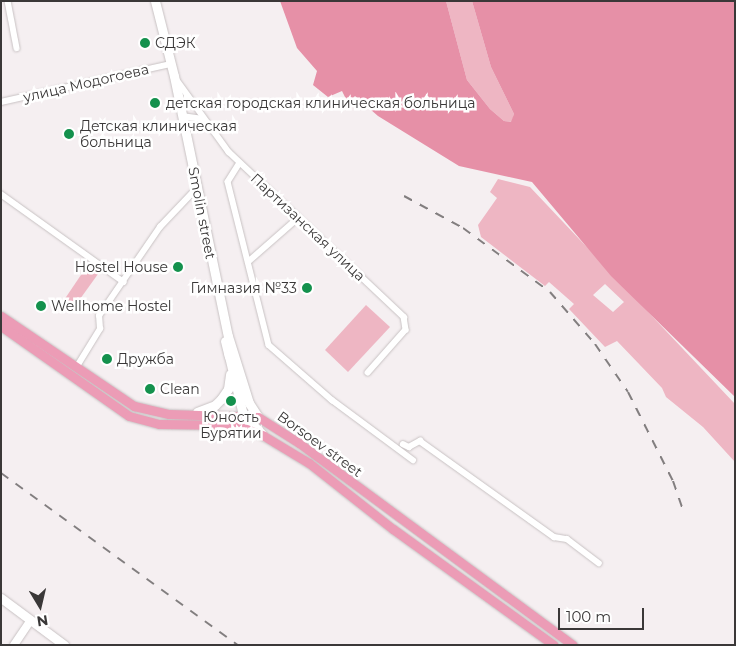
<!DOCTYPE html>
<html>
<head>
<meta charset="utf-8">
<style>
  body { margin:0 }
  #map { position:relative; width:736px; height:646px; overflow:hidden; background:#f5eff1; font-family:Montserrat,sans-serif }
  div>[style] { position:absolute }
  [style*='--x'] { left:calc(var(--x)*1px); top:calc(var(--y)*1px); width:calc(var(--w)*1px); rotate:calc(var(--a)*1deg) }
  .green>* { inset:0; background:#eeb6c3 }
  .water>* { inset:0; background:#e690a7 }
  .roads { filter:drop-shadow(0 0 1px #c8c2c3) drop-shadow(0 0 1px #c8c2c3) }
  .minor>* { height:5.5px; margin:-2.75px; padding:0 2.75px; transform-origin:2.75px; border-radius:2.75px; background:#fff }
  .tertiary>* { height:8px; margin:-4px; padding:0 4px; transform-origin:4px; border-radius:4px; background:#fff }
  .secondary>* { height:9px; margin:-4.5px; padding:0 4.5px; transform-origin:4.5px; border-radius:4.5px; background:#fff }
  .primary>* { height:9px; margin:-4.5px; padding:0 4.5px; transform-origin:4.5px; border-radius:4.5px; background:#ec9cb6 }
  .rail>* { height:2px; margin-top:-1px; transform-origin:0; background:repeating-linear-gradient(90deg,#827e7f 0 9px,transparent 0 18px) }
  .dots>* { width:14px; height:14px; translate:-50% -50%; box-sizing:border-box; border:2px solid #fff; border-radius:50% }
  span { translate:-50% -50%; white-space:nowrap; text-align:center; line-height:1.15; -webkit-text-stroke:5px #fff; paint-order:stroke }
  .poi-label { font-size:14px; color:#3a3838 }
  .left { translate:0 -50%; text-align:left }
  .right { translate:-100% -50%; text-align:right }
  .street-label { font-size:14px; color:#3a3838 }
  .frame { position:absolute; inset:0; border:2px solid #3a3838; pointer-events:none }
  .north { position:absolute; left:15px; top:581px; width:50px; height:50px; -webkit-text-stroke:4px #fff; paint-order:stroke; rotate:171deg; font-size:14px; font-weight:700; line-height:20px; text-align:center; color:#3a3838 }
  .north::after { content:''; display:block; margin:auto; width:18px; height:22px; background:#3a3838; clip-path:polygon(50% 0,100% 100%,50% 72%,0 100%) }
  .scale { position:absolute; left:558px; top:608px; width:86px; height:22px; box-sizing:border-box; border:2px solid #3a3838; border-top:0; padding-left:6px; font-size:15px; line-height:18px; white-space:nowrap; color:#3a3838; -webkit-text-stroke:4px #fff; paint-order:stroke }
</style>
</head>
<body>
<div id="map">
  <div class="green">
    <i style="clip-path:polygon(446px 1px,472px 1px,491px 67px,514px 114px,512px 122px,504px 121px,490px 109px,467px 80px)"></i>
    <i style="clip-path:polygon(evenodd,498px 179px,530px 187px,735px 404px,735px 462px,703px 427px,666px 397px,662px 388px,617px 341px,605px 347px,569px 309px,574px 304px,549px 282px,545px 286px,481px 237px,478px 225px,497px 198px,490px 192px,498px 179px,605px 284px,624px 302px,613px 312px,593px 295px,605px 284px)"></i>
    <i style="clip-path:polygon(87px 266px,98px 274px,70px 313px,60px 306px)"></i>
    <i style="clip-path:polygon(366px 305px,390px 327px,348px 372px,325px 350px)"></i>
    <i style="clip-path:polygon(315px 461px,507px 600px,506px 602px)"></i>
  </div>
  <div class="water">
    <i style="clip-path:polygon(280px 1px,446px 1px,467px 80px,490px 109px,504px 121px,511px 122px,514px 114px,491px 67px,472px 1px,735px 1px,735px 397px,611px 276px,532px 182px,459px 166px,378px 116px,355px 96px,348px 103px,342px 91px,328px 97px,313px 85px,317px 71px,297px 48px)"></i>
  </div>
  <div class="roads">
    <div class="minor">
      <i style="--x:8;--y:1;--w:48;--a:79.2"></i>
      <i style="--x:177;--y:80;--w:89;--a:54.2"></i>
      <i style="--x:229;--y:152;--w:241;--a:43.3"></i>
      <i style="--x:404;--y:317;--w:13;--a:81"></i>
      <i style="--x:406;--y:330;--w:57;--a:131.5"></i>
      <i style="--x:1;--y:102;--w:174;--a:-12.6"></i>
      <i style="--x:182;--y:116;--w:21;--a:8"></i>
      <i style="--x:240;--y:163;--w:22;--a:122"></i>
      <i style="--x:228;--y:182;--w:168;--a:75.9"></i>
      <i style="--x:269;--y:345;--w:84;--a:41.1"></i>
      <i style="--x:332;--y:400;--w:101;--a:36.5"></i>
      <i style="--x:1;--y:194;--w:151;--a:35.6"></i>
      <i style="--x:249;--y:261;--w:64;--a:-41.2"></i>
      <i style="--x:76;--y:368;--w:46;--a:-58.4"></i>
      <i style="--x:100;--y:329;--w:13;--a:-94"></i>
      <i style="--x:99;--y:316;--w:108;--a:-55.6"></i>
      <i style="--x:160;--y:227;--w:54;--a:-46.5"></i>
      <i style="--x:403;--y:444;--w:7;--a:27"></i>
      <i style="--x:409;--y:447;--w:13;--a:-29"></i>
      <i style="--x:420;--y:441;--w:165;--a:35.6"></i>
      <i style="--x:554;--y:537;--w:13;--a:9"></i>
      <i style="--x:567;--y:539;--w:40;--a:37"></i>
    </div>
    <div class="tertiary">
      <i style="--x:14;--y:645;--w:30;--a:-56"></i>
    </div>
    <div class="secondary">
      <i style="--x:155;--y:1;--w:77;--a:75.8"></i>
      <i style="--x:174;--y:76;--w:266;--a:78.3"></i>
      <i style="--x:228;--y:336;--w:70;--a:72.6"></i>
      <i style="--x:249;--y:403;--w:17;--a:57"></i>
      <i style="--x:258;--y:417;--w:23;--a:160"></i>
      <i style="--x:225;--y:341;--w:16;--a:76"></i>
      <i style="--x:228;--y:352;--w:65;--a:76.6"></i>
      <i style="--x:243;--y:415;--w:30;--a:45"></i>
      <i style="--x:197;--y:412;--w:19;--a:-21"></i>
      <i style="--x:215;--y:405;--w:8;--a:-45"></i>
      <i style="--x:221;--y:399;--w:12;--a:-55"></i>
      <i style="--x:228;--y:389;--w:15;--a:-82"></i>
      <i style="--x:1;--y:598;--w:79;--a:36.7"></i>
    </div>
    <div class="primary">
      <i style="--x:1;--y:316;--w:161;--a:34.1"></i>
      <i style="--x:134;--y:406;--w:36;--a:13"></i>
      <i style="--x:169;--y:414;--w:89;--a:1.9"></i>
      <i style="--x:258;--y:417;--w:49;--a:32.4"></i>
      <i style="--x:299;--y:443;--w:340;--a:36.4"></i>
      <i style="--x:1;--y:326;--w:156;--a:35.1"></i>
      <i style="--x:129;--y:416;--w:31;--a:15"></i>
      <i style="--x:159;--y:424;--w:77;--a:0.7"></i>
      <i style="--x:236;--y:425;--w:30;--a:21"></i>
      <i style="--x:264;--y:436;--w:52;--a:31"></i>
      <i style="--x:309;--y:463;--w:107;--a:38.2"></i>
      <i style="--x:393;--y:529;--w:198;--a:35.8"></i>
    </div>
  </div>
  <div class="rail">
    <i style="--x:404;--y:196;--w:67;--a:28.5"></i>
    <i style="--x:463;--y:228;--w:108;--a:36.3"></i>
    <i style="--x:550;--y:292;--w:69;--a:49.1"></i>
    <i style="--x:595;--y:344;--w:58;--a:55.5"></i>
    <i style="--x:628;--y:392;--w:100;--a:63.2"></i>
    <i style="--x:673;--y:481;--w:28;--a:71"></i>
    <i style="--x:1;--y:473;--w:293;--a:36"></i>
  </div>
  <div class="dots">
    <i style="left:145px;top:43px;background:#14914d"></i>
    <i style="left:155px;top:103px;background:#14914d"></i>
    <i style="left:69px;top:134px;background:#14914d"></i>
    <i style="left:178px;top:267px;background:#14914d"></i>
    <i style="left:307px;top:288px;background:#14914d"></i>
    <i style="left:41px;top:306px;background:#14914d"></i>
    <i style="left:107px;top:359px;background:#14914d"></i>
    <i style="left:150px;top:389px;background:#14914d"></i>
    <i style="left:231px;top:401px;background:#14914d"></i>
  </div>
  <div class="poi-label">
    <span class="left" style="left:155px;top:43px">СДЭК</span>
    <span class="left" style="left:166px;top:103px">детская городская клиническая больница</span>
    <span class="left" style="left:80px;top:134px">Детская клиническая<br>больница</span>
    <span class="right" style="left:168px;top:267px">Hostel House</span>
    <span class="right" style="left:297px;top:288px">Гимназия №33</span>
    <span class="left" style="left:51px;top:306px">Wellhome Hostel</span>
    <span class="left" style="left:117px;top:359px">Дружба</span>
    <span class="left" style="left:160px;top:389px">Clean</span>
    <span style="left:231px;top:425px">Юность<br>Бурятии</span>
  </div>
  <div class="street-label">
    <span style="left:86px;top:83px;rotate:-13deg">улица Модогоева</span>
    <span style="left:202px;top:213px;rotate:79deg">Smolin street</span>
    <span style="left:308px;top:227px;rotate:43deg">Партизанская улица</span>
    <span style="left:320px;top:444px;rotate:36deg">Borsoev street</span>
  </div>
  <div class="frame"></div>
  <div class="north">N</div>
  <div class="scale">100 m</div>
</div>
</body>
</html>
